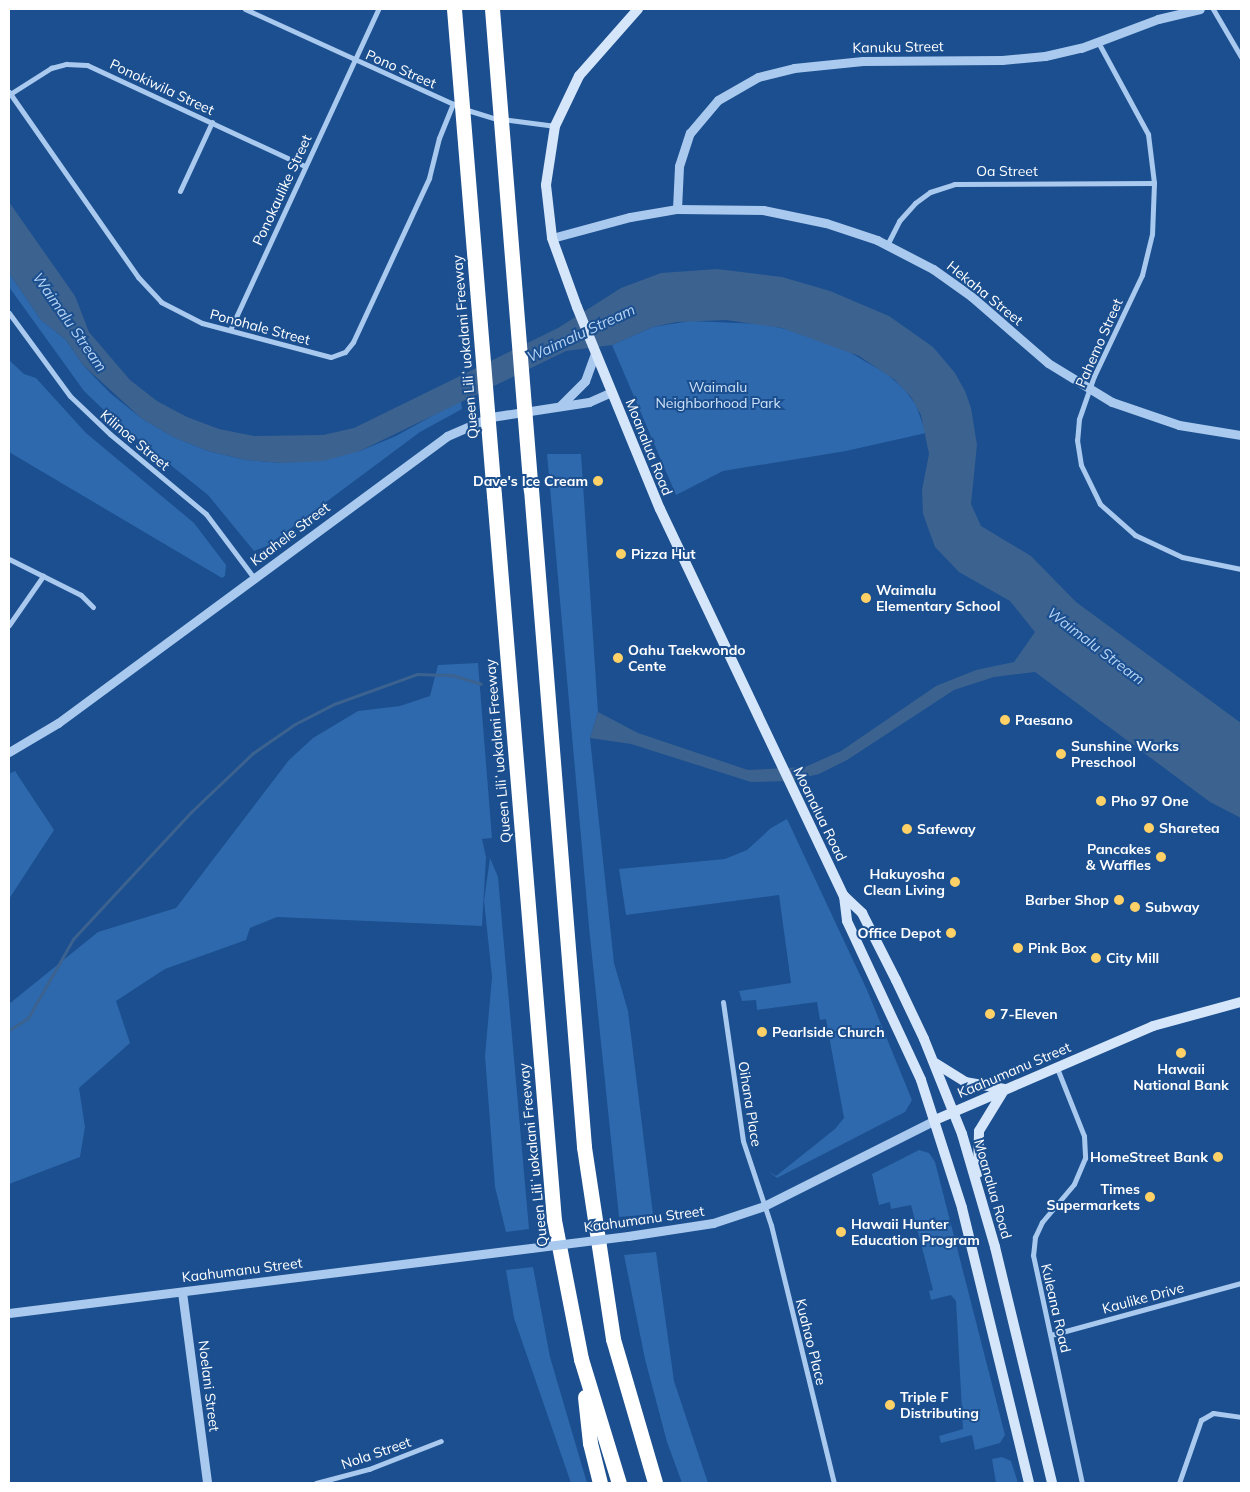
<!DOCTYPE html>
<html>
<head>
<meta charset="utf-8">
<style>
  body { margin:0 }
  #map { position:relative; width:1250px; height:1492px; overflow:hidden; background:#1b4f8f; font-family:Mulish,sans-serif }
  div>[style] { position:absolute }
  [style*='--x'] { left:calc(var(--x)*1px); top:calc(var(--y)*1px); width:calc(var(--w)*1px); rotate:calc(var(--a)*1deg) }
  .green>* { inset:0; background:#2e69ad }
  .water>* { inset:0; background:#3c6290 }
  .stream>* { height:3px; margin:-1.5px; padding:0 1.5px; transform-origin:1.5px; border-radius:1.5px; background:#3c6290 }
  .minor>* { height:5px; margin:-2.5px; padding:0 2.5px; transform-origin:2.5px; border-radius:2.5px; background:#a9c9ee }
  .tertiary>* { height:9px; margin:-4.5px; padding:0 4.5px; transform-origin:4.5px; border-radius:4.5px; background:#a9c9ee }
  .secondary>* { height:10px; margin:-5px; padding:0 5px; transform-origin:5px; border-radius:5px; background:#d6e6fa }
  .motorway>* { height:15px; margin:-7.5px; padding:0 7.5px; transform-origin:7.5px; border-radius:7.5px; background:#fff }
  .tertiary-bridge>* { height:9px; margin:-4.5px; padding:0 4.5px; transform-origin:4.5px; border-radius:4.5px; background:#a9c9ee }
  .motorway-bridge>* { height:15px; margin:-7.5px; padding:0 7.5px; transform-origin:7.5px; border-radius:7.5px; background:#fff }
  .dots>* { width:14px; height:14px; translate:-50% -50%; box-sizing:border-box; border:2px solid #1b4f8f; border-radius:50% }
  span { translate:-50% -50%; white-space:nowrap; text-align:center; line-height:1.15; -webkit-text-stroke:4px #1b4f8f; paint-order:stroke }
  .street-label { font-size:14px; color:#fff }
  .park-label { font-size:14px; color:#cfe3fa }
  .poi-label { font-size:14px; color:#fff; font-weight:700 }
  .right { translate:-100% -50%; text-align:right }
  .left { translate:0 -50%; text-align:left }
  .water-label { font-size:15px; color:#b5d3f5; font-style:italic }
  .frame { position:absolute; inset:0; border:10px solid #fff; pointer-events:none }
</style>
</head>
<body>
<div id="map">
  <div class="green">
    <i style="clip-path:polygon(9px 273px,41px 320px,66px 340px,83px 365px,110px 393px,141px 418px,173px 437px,208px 451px,246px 460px,283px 463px,360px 451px,396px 436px,461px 400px,462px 409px,420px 432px,267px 546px,254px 551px,208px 495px,112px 418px,84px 391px,9px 287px)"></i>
    <i style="clip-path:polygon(690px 321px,762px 324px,803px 333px,844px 349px,887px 374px,904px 389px,916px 405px,926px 433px,846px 451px,723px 471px,676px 495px,612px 345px,653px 327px)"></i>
    <i style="clip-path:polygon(9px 360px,24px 374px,36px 378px,86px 433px,194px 523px,226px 565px,225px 576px,222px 578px,9px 452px)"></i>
    <i style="clip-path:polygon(547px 454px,581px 454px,598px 712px,590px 738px,614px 963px,628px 1011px,653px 1214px,619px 1217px,589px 927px)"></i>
    <i style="clip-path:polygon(478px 663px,492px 838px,482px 839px,486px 857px,482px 926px,277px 917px,250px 928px,246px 940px,165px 969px,116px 1001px,130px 1043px,79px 1088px,85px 1127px,80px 1157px,9px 1184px,9px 1004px,98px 932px,176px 908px,289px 760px,313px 738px,358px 711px,400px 706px,430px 696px,438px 665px)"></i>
    <i style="clip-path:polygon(15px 771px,54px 830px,9px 899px,9px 774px)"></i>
    <i style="clip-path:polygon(787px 819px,867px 990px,912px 1100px,905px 1112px,777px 1178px,768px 1171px,776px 1176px,835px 1129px,844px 1118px,826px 1019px,820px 1020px,817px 1002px,757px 1010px,756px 1000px,742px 1001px,739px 991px,791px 983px,779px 895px,626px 915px,619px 869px,725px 859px,747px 850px,771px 828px)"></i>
    <i style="clip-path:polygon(490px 858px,498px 877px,529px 1229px,506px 1232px,495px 1187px,485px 1056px,492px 977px,484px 901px)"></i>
    <i style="clip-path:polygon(919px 1150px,929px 1153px,935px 1162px,1005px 1435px,1000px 1443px,975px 1450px,972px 1435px,941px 1443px,939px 1436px,963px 1429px,956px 1301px,951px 1295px,931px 1300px,929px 1291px,933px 1290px,911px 1205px,891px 1209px,890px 1202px,879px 1205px,872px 1174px)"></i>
    <i style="clip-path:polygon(656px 1252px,674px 1381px,708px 1483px,682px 1483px,667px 1442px,645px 1359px,624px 1255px)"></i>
    <i style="clip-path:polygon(533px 1267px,550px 1357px,587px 1483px,571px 1483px,514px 1318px,506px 1270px)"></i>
    <i style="clip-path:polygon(1002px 1457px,1011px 1461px,1018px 1483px,996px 1483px,992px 1459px)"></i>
  </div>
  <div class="water">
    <i style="clip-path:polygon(9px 202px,75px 296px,89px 332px,130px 380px,157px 401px,187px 417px,219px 429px,254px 436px,323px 435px,354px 428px,558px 328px,621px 288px,661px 273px,717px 269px,782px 277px,830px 291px,889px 316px,933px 347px,955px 373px,965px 391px,971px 408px,977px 445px,971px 504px,981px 526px,1031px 556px,1076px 602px,1241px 723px,1241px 818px,1210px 802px,1035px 672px,994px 677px,954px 690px,847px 760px,819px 774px,789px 781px,751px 782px,631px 744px,590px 738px,598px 712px,638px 733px,748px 770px,805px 767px,841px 751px,936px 686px,976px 670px,1014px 662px,1035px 632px,1010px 601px,959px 572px,935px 547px,923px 514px,922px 490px,929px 454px,921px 415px,911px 397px,895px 380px,859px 356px,782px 328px,726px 320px,677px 322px,653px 327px,612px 345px,566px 351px,360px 451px,323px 461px,283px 463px,246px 460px,208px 451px,173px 437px,141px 418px,83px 365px,66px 340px,41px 320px,9px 273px)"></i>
  </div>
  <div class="stream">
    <i style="--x:9;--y:1030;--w:22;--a:-32"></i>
    <i style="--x:28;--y:1018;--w:91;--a:-60.3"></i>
    <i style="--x:73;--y:939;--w:173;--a:-47.1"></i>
    <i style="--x:191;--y:812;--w:86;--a:-43.6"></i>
    <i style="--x:253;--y:753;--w:51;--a:-34.6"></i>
    <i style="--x:295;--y:724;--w:44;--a:-27.1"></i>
    <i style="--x:334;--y:704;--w:88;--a:-19.9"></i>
    <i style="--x:417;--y:674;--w:35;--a:2"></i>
    <i style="--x:452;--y:675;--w:30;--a:17"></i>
  </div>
  <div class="minor">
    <i style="--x:245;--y:9;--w:232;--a:24.5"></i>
    <i style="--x:1213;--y:9;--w:56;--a:59.7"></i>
    <i style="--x:1098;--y:42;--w:105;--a:61.5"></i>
    <i style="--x:1148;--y:134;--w:49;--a:83"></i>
    <i style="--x:1154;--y:183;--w:51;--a:92.2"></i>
    <i style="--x:1152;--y:234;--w:42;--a:103.7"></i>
    <i style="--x:1142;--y:275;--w:112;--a:115.4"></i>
    <i style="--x:1094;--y:376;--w:46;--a:109.2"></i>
    <i style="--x:1079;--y:419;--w:21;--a:95"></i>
    <i style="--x:1077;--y:440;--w:25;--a:81"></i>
    <i style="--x:1081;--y:465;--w:43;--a:64"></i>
    <i style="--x:1100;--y:504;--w:47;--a:41.5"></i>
    <i style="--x:1135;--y:535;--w:52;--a:25.1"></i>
    <i style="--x:1182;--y:557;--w:60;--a:11.5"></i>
    <i style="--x:9;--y:92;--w:226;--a:55.1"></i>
    <i style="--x:138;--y:277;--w:34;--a:47"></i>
    <i style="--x:161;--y:302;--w:46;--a:27.1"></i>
    <i style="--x:202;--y:323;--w:133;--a:14.8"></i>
    <i style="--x:331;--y:357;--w:15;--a:-20"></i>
    <i style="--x:345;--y:352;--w:13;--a:-51"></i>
    <i style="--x:353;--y:342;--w:181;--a:-65.1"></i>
    <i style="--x:429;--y:178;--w:41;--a:-76"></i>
    <i style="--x:439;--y:138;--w:37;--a:-68"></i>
    <i style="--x:10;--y:94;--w:49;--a:-32.4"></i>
    <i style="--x:51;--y:68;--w:16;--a:-15"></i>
    <i style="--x:66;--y:64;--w:21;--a:3"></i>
    <i style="--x:87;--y:65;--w:240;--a:24.9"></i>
    <i style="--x:464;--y:109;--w:31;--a:17"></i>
    <i style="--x:494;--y:118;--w:62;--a:7.5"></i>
    <i style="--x:180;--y:191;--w:76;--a:-65.1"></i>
    <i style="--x:887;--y:245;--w:27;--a:-63"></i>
    <i style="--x:899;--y:221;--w:24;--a:-48"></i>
    <i style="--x:915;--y:203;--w:19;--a:-36"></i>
    <i style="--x:930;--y:192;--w:25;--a:-18"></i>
    <i style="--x:954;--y:184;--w:200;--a:-0.3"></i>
    <i style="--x:9;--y:313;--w:103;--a:53.7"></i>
    <i style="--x:70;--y:396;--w:55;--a:43.5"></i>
    <i style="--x:110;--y:434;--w:125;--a:39.8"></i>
    <i style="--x:206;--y:514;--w:80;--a:53.1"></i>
    <i style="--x:230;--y:330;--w:353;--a:-65.2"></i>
    <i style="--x:9;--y:559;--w:80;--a:26.6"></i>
    <i style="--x:81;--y:595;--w:17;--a:45"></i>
    <i style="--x:9;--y:625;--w:60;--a:-55.2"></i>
    <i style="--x:723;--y:1002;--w:140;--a:81.8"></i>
    <i style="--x:743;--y:1141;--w:89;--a:71.6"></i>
    <i style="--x:771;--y:1225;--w:266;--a:76.3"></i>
    <i style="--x:1057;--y:1068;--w:73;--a:68.3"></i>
    <i style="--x:1084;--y:1136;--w:22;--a:87"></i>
    <i style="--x:1085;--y:1158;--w:28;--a:113"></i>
    <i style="--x:1074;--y:1184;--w:50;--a:130.1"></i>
    <i style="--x:1042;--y:1222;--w:17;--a:115"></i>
    <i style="--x:1035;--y:1237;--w:18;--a:96"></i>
    <i style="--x:1033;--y:1255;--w:233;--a:77.9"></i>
    <i style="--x:1051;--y:1335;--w:197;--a:-15.3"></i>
    <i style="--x:316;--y:1483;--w:55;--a:-14.8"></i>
    <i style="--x:369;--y:1469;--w:77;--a:-21.3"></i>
    <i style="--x:1179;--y:1483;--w:67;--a:-70.8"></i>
    <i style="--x:1201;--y:1420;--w:14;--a:-30"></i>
    <i style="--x:1213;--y:1413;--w:28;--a:8"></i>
  </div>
  <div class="tertiary">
    <i style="--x:677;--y:209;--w:43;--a:-87.3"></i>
    <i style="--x:679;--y:166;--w:35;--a:-72"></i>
    <i style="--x:690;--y:133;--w:43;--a:-49.7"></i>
    <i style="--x:718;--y:100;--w:46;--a:-29.9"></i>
    <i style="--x:758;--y:77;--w:37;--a:-14"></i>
    <i style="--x:794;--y:68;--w:69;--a:-5.8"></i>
    <i style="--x:863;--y:61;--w:139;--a:-0.4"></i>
    <i style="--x:1002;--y:60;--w:43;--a:-5.3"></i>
    <i style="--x:1045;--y:56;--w:37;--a:-13"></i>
    <i style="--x:1081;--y:48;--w:82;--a:-20.6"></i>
    <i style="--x:1158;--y:19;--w:43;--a:-13.4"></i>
    <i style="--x:552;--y:238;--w:81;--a:-15.1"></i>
    <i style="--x:630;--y:217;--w:48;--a:-9.7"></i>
    <i style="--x:677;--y:209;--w:86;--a:0.7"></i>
    <i style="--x:763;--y:210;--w:64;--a:11.7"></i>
    <i style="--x:826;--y:223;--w:54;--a:18.4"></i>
    <i style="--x:877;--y:240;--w:63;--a:27.4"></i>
    <i style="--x:933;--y:269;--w:47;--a:35.4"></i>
    <i style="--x:971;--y:296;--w:102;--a:41"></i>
    <i style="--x:1048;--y:363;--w:75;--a:31.4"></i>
    <i style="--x:1112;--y:402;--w:71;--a:18.9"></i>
    <i style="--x:1179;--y:425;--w:63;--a:9.2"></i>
    <i style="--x:561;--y:405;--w:34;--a:-45"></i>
    <i style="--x:585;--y:381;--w:30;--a:-70"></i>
    <i style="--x:9;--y:752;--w:57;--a:-30.6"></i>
    <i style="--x:58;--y:723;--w:483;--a:-36.4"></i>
    <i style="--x:447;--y:436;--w:48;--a:-23.4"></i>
    <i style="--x:491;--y:417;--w:99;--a:-8.7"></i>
    <i style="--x:589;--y:402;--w:24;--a:-24"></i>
    <i style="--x:628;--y:1236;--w:86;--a:-8.7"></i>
    <i style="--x:713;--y:1223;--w:54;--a:-18.4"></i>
    <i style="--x:764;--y:1206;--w:191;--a:-26.7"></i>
    <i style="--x:182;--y:1292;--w:193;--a:82.5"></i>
    <i style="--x:9;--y:1313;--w:526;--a:-7.1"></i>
  </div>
  <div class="secondary">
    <i style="--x:638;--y:9;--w:89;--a:131.4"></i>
    <i style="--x:579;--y:76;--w:55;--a:115.6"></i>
    <i style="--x:555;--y:126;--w:60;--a:98.7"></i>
    <i style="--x:546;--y:185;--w:53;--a:83.5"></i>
    <i style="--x:552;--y:238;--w:73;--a:70.1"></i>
    <i style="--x:577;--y:307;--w:218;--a:67.7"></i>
    <i style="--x:660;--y:509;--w:429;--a:64.6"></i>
    <i style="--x:844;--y:896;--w:25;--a:83"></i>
    <i style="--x:847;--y:921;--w:175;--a:65"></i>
    <i style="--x:921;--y:1080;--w:134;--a:72.2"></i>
    <i style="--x:962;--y:1208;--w:283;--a:76.3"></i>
    <i style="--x:844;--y:896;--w:25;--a:43"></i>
    <i style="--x:862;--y:913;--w:75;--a:63.1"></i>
    <i style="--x:896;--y:980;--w:65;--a:64.6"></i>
    <i style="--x:924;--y:1039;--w:102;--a:68.2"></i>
    <i style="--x:962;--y:1134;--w:118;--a:73.7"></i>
    <i style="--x:995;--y:1247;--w:243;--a:76.4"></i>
    <i style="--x:935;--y:1063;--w:36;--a:32"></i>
    <i style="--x:965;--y:1082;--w:40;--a:10"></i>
    <i style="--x:935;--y:1120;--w:237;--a:-23.3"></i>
    <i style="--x:1153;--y:1026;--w:91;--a:-15.3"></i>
    <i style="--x:978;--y:1173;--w:42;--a:-88.6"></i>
    <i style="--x:979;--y:1131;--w:48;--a:-58.6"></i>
  </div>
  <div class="motorway">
    <i style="--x:531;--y:489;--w:660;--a:85.39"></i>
    <i style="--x:584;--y:1147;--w:194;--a:81.4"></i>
    <i style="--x:613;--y:1339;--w:150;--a:73.7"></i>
    <i style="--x:494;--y:495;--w:727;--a:85.27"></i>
    <i style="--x:554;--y:1220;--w:142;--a:79"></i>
    <i style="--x:581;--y:1359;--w:130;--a:73"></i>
    <i style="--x:585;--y:1397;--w:46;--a:83.8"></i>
    <i style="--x:590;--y:1443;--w:41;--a:76"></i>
  </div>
  <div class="tertiary-bridge">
    <i style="--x:531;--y:1248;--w:98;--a:-7.1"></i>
  </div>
  <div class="motorway-bridge">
    <i style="--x:454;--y:9;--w:488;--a:85.3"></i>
    <i style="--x:492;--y:9;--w:482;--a:85.4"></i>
  </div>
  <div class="dots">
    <i style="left:598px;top:481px;background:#ffd166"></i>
    <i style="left:621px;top:554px;background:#ffd166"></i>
    <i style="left:866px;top:598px;background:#ffd166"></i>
    <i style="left:618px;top:658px;background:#ffd166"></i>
    <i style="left:1005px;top:720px;background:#ffd166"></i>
    <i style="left:1061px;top:754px;background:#ffd166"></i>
    <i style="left:1101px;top:801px;background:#ffd166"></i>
    <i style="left:1149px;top:828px;background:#ffd166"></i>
    <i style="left:907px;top:829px;background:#ffd166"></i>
    <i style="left:1161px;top:857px;background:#ffd166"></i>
    <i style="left:955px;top:882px;background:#ffd166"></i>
    <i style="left:1119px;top:900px;background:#ffd166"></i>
    <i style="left:1135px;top:907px;background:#ffd166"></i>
    <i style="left:951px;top:933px;background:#ffd166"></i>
    <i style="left:1018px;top:948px;background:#ffd166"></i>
    <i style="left:1096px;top:958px;background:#ffd166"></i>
    <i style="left:990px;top:1014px;background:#ffd166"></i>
    <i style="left:762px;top:1032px;background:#ffd166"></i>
    <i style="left:1181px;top:1053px;background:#ffd166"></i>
    <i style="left:1218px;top:1157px;background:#ffd166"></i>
    <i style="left:1150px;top:1197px;background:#ffd166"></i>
    <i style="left:841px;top:1232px;background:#ffd166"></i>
    <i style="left:890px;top:1405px;background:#ffd166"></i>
  </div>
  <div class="street-label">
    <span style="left:898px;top:47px;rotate:-1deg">Kanuku Street</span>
    <span style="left:401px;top:69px;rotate:24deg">Pono Street</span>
    <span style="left:162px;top:87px;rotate:25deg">Ponokiwila Street</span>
    <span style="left:1007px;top:171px">Oa Street</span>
    <span style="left:282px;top:190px;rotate:-65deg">Ponokaulike Street</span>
    <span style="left:985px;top:293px;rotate:39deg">Hekaha Street</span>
    <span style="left:260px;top:327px;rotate:15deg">Ponohale Street</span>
    <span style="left:1099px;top:343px;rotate:-66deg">Pahemo Street</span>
    <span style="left:465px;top:347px;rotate:-95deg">Queen Liliʻuokalani Freeway</span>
    <span style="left:135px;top:440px;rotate:40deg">Kilinoe Street</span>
    <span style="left:649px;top:447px;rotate:68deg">Moanalua Road</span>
    <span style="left:290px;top:534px;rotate:-37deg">Kaahele Street</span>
    <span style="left:498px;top:751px;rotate:-95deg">Queen Liliʻuokalani Freeway</span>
    <span style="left:820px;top:814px;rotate:64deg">Moanalua Road</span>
    <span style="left:1014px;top:1070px;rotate:-23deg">Kaahumanu Street</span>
    <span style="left:750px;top:1104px;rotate:81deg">Oihana Place</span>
    <span style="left:533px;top:1155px;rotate:-96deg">Queen Liliʻuokalani Freeway</span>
    <span style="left:993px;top:1189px;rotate:74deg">Moanalua Road</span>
    <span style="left:644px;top:1219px;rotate:-8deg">Kaahumanu Street</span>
    <span style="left:242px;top:1270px;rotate:-7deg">Kaahumanu Street</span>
    <span style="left:1143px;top:1298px;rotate:-15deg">Kaulike Drive</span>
    <span style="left:1056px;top:1308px;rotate:77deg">Kuleana Road</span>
    <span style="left:811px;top:1342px;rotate:76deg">Kuahao Place</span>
    <span style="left:209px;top:1386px;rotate:83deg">Noelani Street</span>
    <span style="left:376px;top:1453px;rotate:-19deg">Nola Street</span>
  </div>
  <div class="park-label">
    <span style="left:718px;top:395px">Waimalu<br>Neighborhood Park</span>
  </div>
  <div class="poi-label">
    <span class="right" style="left:588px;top:481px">Dave's Ice Cream</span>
    <span class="left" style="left:631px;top:554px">Pizza Hut</span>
    <span class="left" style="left:876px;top:598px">Waimalu<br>Elementary School</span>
    <span class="left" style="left:628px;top:658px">Oahu Taekwondo<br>Cente</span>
    <span class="left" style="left:1015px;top:720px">Paesano</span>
    <span class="left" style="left:1071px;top:754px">Sunshine Works<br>Preschool</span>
    <span class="left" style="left:1111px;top:801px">Pho 97 One</span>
    <span class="left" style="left:1159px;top:828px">Sharetea</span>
    <span class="left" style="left:917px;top:829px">Safeway</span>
    <span class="right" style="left:1151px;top:857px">Pancakes<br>&amp; Waffles</span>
    <span class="right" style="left:945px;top:882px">Hakuyosha<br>Clean Living</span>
    <span class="right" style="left:1109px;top:900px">Barber Shop</span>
    <span class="left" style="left:1145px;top:907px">Subway</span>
    <span class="right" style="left:941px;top:933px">Office Depot</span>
    <span class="left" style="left:1028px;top:948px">Pink Box</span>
    <span class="left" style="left:1106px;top:958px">City Mill</span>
    <span class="left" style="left:1000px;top:1014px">7-Eleven</span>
    <span class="left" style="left:772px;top:1032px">Pearlside Church</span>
    <span style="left:1181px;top:1077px">Hawaii<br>National Bank</span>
    <span class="right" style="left:1208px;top:1157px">HomeStreet Bank</span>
    <span class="right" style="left:1140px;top:1197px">Times<br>Supermarkets</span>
    <span class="left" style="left:851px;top:1232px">Hawaii Hunter<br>Education Program</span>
    <span class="left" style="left:900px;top:1405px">Triple F<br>Distributing</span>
  </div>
  <div class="water-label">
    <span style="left:70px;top:322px;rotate:55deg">Waimalu Stream</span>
    <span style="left:581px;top:333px;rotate:-25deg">Waimalu Stream</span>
    <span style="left:1096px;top:646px;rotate:37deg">Waimalu Stream</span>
  </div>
  <div class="frame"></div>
</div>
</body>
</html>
